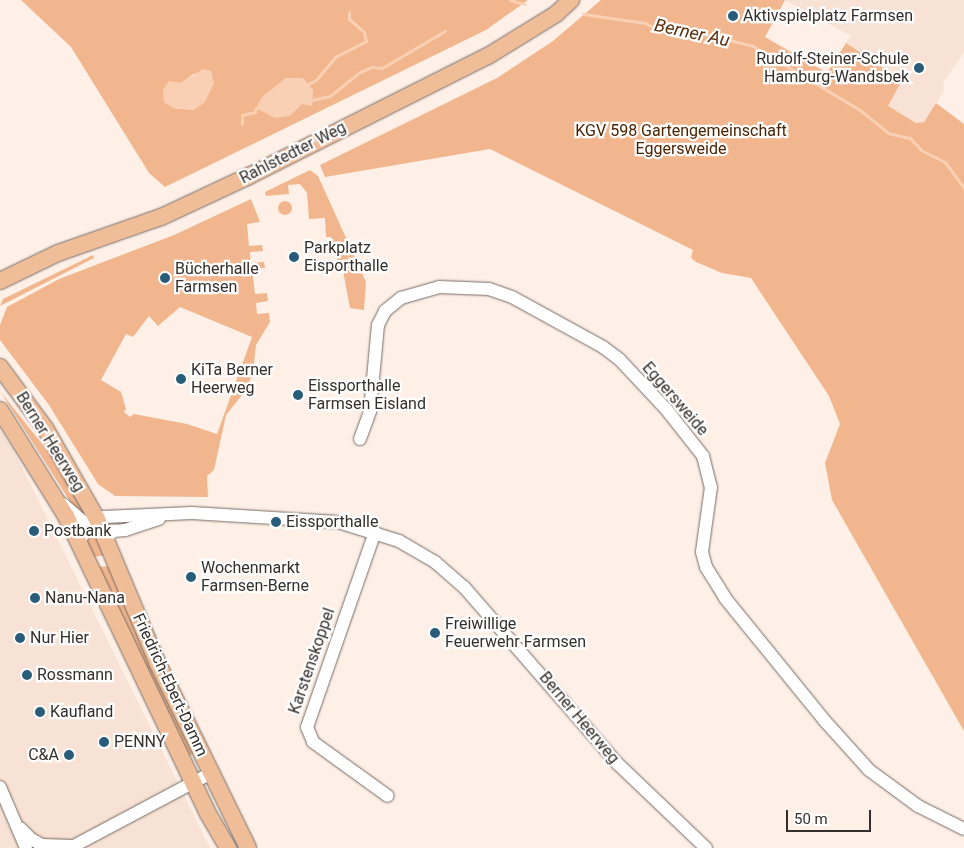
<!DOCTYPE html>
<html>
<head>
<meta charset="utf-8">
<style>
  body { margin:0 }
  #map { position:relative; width:964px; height:848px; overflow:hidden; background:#fef0e7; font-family:Roboto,sans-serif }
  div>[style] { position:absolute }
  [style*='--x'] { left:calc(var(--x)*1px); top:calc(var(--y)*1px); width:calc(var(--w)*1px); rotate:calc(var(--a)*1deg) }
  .built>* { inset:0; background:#f7e2d5 }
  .green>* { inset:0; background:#f2b68e }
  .round { border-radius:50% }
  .water>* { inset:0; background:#fad0b4 }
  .stream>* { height:3px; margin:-1.5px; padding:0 1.5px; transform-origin:1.5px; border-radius:1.5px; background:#fad0b4 }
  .roads { filter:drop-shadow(0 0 1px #766a63) drop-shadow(0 0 1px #766a63) }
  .minor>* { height:12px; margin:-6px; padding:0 6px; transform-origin:6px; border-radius:6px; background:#fff }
  .major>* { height:16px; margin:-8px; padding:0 8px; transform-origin:8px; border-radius:8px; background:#f0bd99 }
  .dots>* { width:14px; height:14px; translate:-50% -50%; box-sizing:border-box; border:2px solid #fff; border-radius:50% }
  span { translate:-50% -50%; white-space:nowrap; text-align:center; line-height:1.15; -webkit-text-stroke:4.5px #fff; paint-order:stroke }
  .poi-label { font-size:16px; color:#342f2c }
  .left { translate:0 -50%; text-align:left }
  .right { translate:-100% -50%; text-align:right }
  .park-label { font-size:16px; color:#4c2200 }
  .street-label { font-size:16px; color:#342f2c }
  .water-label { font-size:18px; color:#5d310e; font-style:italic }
  .scale { position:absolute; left:786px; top:810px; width:85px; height:22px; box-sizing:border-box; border:2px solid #342f2c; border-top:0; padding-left:6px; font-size:15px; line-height:18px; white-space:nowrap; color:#342f2c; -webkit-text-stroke:4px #fff; paint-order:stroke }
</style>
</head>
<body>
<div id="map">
  <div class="built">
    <i style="clip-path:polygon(785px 0,964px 0,964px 52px,943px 83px,944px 91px,924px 122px,916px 123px,887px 106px,902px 79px,846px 43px,851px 36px)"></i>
    <i style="clip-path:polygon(0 430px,13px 449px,210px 848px,0 848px)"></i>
  </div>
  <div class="green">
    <i style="clip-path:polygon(evenodd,21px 0,528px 0,486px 30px,165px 187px,149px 173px,71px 47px,21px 0,195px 73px,194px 110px,173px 108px,181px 83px,195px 73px)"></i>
    <i style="clip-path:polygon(601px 0,785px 0,765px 37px,827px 73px,846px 43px,902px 80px,888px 106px,916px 123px,924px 122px,936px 103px,964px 124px,964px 731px,832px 500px,825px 463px,840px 424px,829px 396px,751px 278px,722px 273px,696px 262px,691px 258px,693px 250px,490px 149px,325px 177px,320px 165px,497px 78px,553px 41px)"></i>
    <i style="clip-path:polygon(310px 170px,318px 176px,366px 282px,364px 310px,350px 308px,343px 271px,338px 271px,336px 245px,331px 245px,331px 237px,326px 237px,325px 218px,309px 219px,307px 193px,300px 184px,288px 185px,289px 194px,266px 196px,265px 192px)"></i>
    <i style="clip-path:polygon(evenodd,251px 199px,260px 222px,247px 224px,249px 246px,262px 245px,263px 251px,250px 252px,251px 263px,264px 262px,265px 268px,252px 269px,255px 294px,267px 293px,268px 301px,256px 303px,257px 314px,269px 313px,270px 322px,256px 345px,253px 373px,246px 390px,226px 415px,214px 470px,207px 476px,208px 497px,115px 496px,98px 484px,49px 405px,0 340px,0 325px,7px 307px,59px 279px,174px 235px,251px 199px,180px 307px,252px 337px,217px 434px,187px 424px,134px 414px,130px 417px,124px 412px,126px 409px,121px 392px,101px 380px,126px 334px,133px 337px,149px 316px,158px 326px,180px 307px)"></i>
    <i class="round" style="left:278px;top:201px;width:14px;height:14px"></i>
    <i style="clip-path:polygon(93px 255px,94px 258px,0 306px,3px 299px)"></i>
    <i style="clip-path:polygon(0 391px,65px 473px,89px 517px,73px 506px)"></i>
    <i style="clip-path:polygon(91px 532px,94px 532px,107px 555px,93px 557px,87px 542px)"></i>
    <i style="clip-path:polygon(112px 566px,195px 753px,188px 756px,97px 567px)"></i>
  </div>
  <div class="water">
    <i style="clip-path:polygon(203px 69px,211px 71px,214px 83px,205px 102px,194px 110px,173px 108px,164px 102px,163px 90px,169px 81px,181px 83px)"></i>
    <i style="clip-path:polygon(286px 78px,303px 78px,313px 90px,312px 106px,302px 104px,290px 116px,275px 118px,256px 108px,262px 97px)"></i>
  </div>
  <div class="stream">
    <i style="--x:510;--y:0;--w:15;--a:16"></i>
    <i style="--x:583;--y:14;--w:63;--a:8.3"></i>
    <i style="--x:645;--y:23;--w:16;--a:27"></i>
    <i style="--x:659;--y:30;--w:27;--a:-2"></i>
    <i style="--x:686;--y:29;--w:69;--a:14.2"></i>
    <i style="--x:753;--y:46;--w:125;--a:30.9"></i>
    <i style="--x:860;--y:110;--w:36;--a:39"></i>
    <i style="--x:888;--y:133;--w:23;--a:13"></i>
    <i style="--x:910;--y:138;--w:16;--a:47"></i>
    <i style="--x:921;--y:150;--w:27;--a:27"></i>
    <i style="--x:945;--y:162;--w:32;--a:54"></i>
    <i style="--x:308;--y:84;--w:9;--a:-27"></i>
    <i style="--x:316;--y:80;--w:30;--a:-50"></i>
    <i style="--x:335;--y:57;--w:35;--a:-27"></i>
    <i style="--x:366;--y:41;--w:9;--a:-103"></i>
    <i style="--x:364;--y:32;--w:20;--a:-139"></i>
    <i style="--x:349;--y:19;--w:7;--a:-90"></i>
    <i style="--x:312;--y:100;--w:18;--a:-13"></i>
    <i style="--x:330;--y:96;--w:38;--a:-39"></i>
    <i style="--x:360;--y:72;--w:13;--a:-23"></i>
    <i style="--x:372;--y:67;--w:10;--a:6"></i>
    <i style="--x:382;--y:68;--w:73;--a:-30.4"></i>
    <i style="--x:242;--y:124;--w:9;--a:-90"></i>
    <i style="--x:242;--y:115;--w:13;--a:-13"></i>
    <i style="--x:255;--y:112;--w:4;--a:-76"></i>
  </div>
  <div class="roads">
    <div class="minor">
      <i style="--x:360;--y:439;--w:30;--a:-70"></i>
      <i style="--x:370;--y:411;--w:86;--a:-84.7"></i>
      <i style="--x:378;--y:325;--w:16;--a:-63"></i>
      <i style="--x:385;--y:311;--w:21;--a:-39"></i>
      <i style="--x:401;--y:298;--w:40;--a:-16"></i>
      <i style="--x:439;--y:287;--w:50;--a:2.3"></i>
      <i style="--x:489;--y:289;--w:24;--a:19"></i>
      <i style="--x:512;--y:297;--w:104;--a:28.8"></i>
      <i style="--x:603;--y:347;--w:21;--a:37"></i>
      <i style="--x:620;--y:360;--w:67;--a:46.8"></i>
      <i style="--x:666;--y:409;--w:60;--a:51.8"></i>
      <i style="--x:703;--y:456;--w:32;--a:76"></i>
      <i style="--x:711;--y:487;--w:66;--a:97.9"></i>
      <i style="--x:702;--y:552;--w:16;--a:75"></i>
      <i style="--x:706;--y:567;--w:36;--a:58"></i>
      <i style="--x:725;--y:598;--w:157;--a:50.9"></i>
      <i style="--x:824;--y:720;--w:67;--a:48"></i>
      <i style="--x:869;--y:770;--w:61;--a:36.3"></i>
      <i style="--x:918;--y:806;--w:51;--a:26.6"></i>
      <i style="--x:63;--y:504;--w:33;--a:41"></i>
      <i style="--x:88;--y:526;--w:16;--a:22"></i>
      <i style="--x:103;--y:532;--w:22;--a:-5"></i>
      <i style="--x:125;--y:530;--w:36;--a:-18"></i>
      <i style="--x:375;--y:532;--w:207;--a:109.2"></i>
      <i style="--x:307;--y:727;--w:16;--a:68"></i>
      <i style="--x:313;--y:742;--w:92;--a:35.8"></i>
      <i style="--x:79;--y:542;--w:18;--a:-61"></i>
      <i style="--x:88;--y:526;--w:18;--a:-29"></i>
      <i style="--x:104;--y:517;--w:88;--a:-2.6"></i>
      <i style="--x:192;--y:513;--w:146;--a:3.5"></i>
      <i style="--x:338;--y:522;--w:64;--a:17.3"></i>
      <i style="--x:399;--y:541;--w:42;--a:30.3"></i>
      <i style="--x:435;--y:562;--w:38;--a:41"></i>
      <i style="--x:464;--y:587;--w:235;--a:49"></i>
      <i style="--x:618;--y:764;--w:122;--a:43.7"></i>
      <i style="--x:0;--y:787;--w:66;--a:66.9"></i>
      <i style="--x:20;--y:828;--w:16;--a:45"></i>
      <i style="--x:31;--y:839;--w:13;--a:29"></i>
      <i style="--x:42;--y:845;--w:31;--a:2"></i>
      <i style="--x:70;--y:848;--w:160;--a:-28"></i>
    </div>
    <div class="major">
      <i style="--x:0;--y:281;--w:64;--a:-25.8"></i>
      <i style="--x:58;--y:253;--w:109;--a:-19.3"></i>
      <i style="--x:161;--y:217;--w:97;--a:-25"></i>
      <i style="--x:249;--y:176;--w:267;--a:-26.7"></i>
      <i style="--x:488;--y:56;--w:80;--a:-31.7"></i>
      <i style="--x:556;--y:14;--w:21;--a:-43"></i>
      <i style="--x:0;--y:367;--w:76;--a:53.6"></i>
      <i style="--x:45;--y:428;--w:105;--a:60.3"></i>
      <i style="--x:97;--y:519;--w:155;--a:67.2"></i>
      <i style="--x:157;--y:662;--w:207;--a:63.9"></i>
      <i style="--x:0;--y:410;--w:125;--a:58.1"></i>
      <i style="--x:66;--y:516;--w:328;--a:64.5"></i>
      <i style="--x:207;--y:812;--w:42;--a:59.7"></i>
    </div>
  </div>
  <div class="dots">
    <i style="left:733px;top:16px;background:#285c78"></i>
    <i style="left:919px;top:68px;background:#285c78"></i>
    <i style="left:294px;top:257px;background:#285c78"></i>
    <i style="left:165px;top:278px;background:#285c78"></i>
    <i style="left:181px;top:379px;background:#285c78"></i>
    <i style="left:298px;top:395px;background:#285c78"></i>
    <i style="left:276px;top:522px;background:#285c78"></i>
    <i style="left:34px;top:531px;background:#285c78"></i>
    <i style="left:191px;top:577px;background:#285c78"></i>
    <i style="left:35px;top:598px;background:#285c78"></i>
    <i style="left:435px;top:633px;background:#285c78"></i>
    <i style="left:20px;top:638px;background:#285c78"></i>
    <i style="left:27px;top:675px;background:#285c78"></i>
    <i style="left:40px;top:712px;background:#285c78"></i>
    <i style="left:104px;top:742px;background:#285c78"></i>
    <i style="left:69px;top:755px;background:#285c78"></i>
  </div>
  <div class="poi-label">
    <span class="left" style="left:743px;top:16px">Aktivspielplatz Farmsen</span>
    <span class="right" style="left:909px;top:68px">Rudolf-Steiner-Schule<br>Hamburg-Wandsbek</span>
    <span class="left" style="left:304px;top:257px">Parkplatz<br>Eisporthalle</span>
    <span class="left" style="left:175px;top:278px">Bücherhalle<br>Farmsen</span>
    <span class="left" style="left:191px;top:379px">KiTa Berner<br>Heerweg</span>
    <span class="left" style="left:308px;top:395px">Eissporthalle<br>Farmsen Eisland</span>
    <span class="left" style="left:286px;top:522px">Eissporthalle</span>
    <span class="left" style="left:44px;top:531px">Postbank</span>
    <span class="left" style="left:201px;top:577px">Wochenmarkt<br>Farmsen-Berne</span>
    <span class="left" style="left:45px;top:598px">Nanu-Nana</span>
    <span class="left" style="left:445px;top:633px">Freiwillige<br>Feuerwehr Farmsen</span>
    <span class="left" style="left:30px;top:638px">Nur Hier</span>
    <span class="left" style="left:37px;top:675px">Rossmann</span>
    <span class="left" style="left:50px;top:712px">Kaufland</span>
    <span class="left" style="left:114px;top:742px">PENNY</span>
    <span class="right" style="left:59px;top:755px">C&amp;A</span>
  </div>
  <div class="park-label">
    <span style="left:681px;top:140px">KGV 598 Gartengemeinschaft<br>Eggersweide</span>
  </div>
  <div class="street-label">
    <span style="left:293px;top:153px;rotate:-27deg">Rahlstedter Weg</span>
    <span style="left:675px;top:399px;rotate:49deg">Eggersweide</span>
    <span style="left:50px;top:442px;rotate:58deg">Berner Heerweg</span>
    <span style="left:312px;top:661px;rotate:-71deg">Karstenskoppel</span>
    <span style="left:170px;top:685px;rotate:65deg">Friedrich-Ebert-Damm</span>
    <span style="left:579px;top:718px;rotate:50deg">Berner Heerweg</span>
  </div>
  <div class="water-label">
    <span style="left:692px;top:33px;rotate:12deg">Berner Au</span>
  </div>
  <div class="scale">50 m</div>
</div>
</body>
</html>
